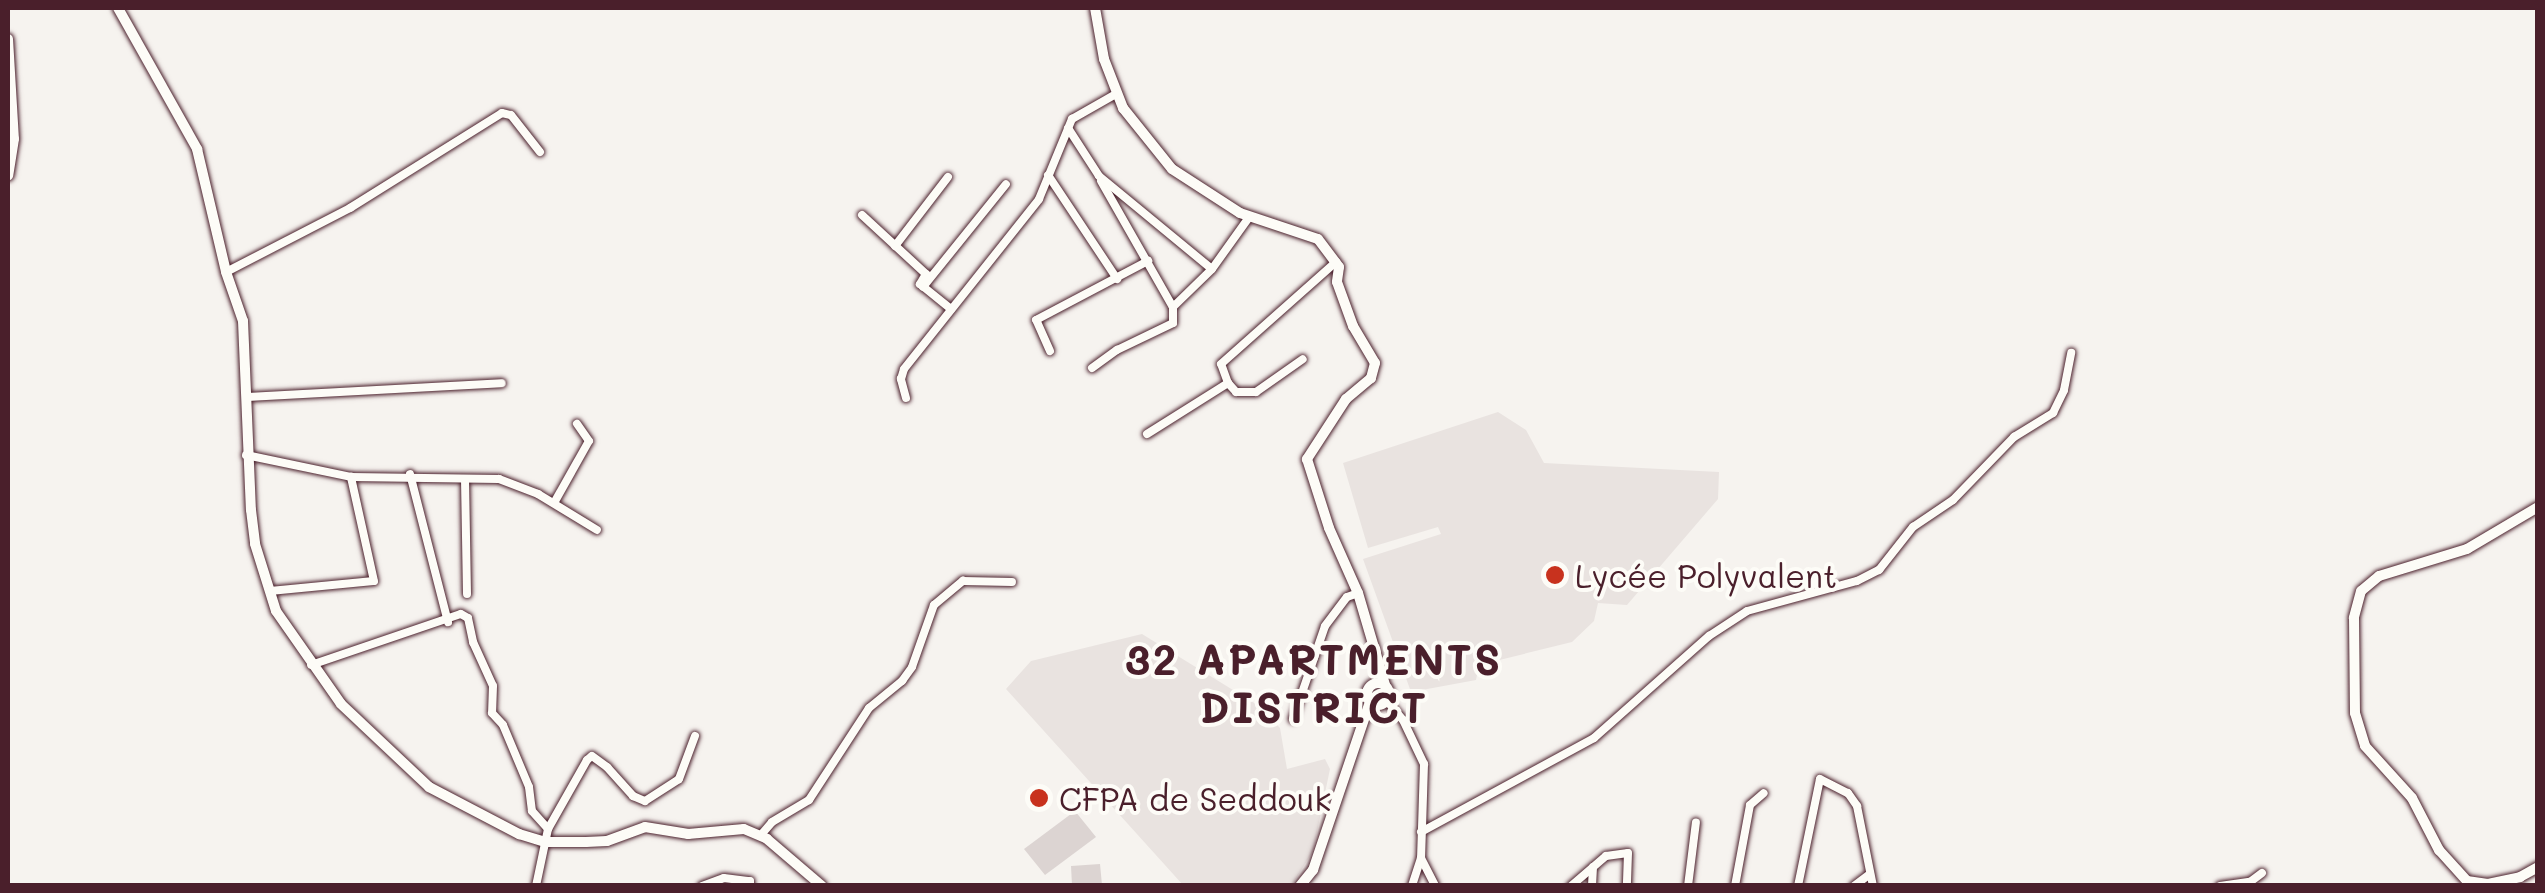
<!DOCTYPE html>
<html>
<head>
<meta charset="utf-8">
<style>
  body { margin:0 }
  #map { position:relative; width:2545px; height:893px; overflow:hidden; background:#f6f3ef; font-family:Mali,sans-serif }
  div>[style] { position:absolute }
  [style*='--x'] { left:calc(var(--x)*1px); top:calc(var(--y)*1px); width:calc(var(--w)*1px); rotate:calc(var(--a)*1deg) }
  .built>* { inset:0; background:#e9e3e0 }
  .green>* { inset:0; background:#dcd4d2 }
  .roads { filter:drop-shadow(0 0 2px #4a1f2b) drop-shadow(0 0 2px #4a1f2b) }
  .street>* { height:8px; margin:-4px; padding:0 4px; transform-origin:4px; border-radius:4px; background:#fdfcf7 }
  .secondary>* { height:10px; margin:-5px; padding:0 5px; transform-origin:5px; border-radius:5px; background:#fdfcf7 }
  .secondary>.ring { margin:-5px; padding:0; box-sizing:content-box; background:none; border:10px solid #fdfcf7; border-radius:50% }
  .dots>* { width:28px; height:28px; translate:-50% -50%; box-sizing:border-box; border:5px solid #fdfcf7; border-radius:50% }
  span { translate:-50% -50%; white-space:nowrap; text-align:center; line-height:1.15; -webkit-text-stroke:8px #fdfcf7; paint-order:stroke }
  .poi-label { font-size:32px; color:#4a1f2b }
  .left { translate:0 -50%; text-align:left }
  .district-label { font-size:42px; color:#4a1f2b; font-weight:700; letter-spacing:2.5px }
  .frame { position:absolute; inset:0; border:10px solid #4a1f2b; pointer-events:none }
</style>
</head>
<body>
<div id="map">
  <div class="built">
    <i style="clip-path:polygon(1498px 412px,1526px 430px,1544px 463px,1719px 472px,1718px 499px,1627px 605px,1598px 603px,1594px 621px,1572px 642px,1479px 665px,1476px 680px,1411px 692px,1363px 559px,1441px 534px,1438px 527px,1368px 548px,1343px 463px)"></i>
    <i style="clip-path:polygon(1142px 634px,1259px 706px,1280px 728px,1287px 769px,1325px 759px,1330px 769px,1313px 851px,1292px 885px,1183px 885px,1006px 689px,1031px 661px)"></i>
  </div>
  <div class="green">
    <i style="clip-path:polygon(1075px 811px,1096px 837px,1045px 875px,1024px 849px)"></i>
    <i style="clip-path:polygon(1100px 864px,1102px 885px,1072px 885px,1071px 866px)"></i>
  </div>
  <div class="roads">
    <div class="street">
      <i style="--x:1068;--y:128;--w:57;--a:57.1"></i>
      <i style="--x:1099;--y:176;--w:146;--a:39.5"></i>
      <i style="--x:1048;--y:175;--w:125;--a:56.4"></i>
      <i style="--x:1101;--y:181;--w:145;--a:60.3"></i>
      <i style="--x:862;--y:215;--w:87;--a:42.7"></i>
      <i style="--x:926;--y:274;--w:12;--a:121"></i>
      <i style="--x:920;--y:284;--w:40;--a:39"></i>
      <i style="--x:895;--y:246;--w:87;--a:-52.5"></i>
      <i style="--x:226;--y:272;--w:140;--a:-27.3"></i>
      <i style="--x:350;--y:208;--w:179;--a:-32"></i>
      <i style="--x:502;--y:113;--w:9;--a:13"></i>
      <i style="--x:511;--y:115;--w:47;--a:51.9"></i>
      <i style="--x:923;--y:287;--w:132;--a:-51.1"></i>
      <i style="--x:1050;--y:351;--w:34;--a:-114"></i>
      <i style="--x:1036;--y:320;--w:127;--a:-27.8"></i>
      <i style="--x:1092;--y:368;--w:31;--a:-36"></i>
      <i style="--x:1117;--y:350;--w:62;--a:-25.7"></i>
      <i style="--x:1173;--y:323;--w:16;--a:-90"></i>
      <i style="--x:1173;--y:307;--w:54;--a:-44.3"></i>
      <i style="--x:1212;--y:269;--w:65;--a:-54.4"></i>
      <i style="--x:1228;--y:383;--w:12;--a:48"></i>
      <i style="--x:1236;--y:392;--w:20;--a:0"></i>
      <i style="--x:1256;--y:392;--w:57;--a:-35.1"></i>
      <i style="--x:247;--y:397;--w:255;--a:-3.1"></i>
      <i style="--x:906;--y:398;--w:20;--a:-105"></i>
      <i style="--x:901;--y:379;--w:10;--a:-73"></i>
      <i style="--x:904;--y:369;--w:217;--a:-51.5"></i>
      <i style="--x:1039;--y:199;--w:87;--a:-67.6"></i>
      <i style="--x:1072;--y:119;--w:51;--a:-29.6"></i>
      <i style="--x:1147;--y:434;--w:96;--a:-32.2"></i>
      <i style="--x:1228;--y:383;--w:20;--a:-110"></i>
      <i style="--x:1221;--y:364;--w:154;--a:-41.6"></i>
      <i style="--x:246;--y:455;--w:107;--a:11.8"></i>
      <i style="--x:351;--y:477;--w:148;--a:0.8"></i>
      <i style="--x:499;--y:479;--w:42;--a:21"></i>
      <i style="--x:538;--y:494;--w:69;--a:31.4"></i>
      <i style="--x:410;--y:474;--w:153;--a:75.6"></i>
      <i style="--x:465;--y:479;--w:115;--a:89"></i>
      <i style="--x:554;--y:503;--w:71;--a:-60.6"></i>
      <i style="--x:589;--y:441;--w:21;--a:-125"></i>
      <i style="--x:270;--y:591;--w:104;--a:-5.5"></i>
      <i style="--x:374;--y:581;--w:107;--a:-102.5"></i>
      <i style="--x:311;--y:665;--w:158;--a:-18.8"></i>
      <i style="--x:461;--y:614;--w:8;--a:30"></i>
      <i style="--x:468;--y:618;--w:25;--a:78"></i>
      <i style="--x:473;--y:642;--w:48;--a:65.6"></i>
      <i style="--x:493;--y:686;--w:27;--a:92"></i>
      <i style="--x:492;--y:713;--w:16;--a:47"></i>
      <i style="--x:503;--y:725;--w:67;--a:67.2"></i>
      <i style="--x:529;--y:787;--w:24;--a:83"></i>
      <i style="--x:532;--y:811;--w:24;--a:48"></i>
      <i style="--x:548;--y:829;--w:58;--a:101.9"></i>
      <i style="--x:1387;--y:701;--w:25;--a:50"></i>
      <i style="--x:1403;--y:720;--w:49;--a:64.5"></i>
      <i style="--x:1424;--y:764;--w:94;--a:91.8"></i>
      <i style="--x:1421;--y:858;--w:29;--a:108"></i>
      <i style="--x:1293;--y:719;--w:98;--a:-71"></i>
      <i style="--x:1325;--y:626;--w:36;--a:-53"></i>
      <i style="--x:1347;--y:597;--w:12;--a:-20"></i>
      <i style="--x:548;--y:829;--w:79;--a:-60.5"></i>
      <i style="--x:587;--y:760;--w:6;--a:-39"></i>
      <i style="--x:592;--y:756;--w:19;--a:36"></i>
      <i style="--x:607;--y:767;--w:39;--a:48"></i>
      <i style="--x:633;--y:796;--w:13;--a:23"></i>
      <i style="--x:645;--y:801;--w:40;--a:-32.9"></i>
      <i style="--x:679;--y:779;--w:46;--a:-69.6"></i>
      <i style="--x:1421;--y:832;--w:197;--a:-28.5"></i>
      <i style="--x:1594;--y:738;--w:154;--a:-41.6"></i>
      <i style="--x:1709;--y:636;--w:45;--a:-33.3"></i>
      <i style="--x:1747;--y:611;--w:114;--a:-15.3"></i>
      <i style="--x:1857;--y:581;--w:25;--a:-27"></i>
      <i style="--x:1879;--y:570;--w:55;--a:-51.7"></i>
      <i style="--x:1913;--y:527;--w:48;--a:-34"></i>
      <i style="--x:1953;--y:500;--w:88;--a:-45.9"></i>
      <i style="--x:2014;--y:437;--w:46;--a:-31.6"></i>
      <i style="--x:2053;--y:413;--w:25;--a:-64"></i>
      <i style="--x:2064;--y:390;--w:38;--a:-79"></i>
      <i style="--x:760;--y:836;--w:18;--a:-49"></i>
      <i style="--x:772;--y:822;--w:43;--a:-30.7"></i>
      <i style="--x:809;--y:800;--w:110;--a:-56.9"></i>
      <i style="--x:869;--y:708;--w:43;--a:-39.3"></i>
      <i style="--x:902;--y:681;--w:17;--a:-54"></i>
      <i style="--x:912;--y:667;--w:66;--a:-70.5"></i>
      <i style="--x:934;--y:605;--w:38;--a:-40"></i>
      <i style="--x:963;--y:581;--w:49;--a:1.2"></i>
      <i style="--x:1421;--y:858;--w:31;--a:63"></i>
      <i style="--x:702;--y:886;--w:23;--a:-20"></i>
      <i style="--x:724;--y:878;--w:26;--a:7"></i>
      <i style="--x:750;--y:881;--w:5;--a:90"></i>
      <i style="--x:1571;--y:886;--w:46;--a:-40.6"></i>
      <i style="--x:1606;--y:856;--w:22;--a:-8"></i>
      <i style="--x:1628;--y:853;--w:33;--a:92"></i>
      <i style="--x:1592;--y:886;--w:19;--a:-87"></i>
      <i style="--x:1688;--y:886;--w:64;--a:-82.9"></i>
      <i style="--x:1735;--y:886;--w:82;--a:-79.5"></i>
      <i style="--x:1750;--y:805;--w:18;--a:-41"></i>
      <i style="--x:1798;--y:886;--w:109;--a:-78.4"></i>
      <i style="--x:1820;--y:779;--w:31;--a:27"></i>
      <i style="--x:1848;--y:793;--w:16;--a:55"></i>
      <i style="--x:1857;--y:806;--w:82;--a:78.7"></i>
      <i style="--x:1854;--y:886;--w:20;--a:-37"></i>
      <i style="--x:2220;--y:886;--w:30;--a:-8"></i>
      <i style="--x:2250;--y:882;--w:15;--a:-37"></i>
    </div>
    <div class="secondary">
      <i style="--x:118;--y:8;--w:162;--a:60.7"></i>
      <i style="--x:197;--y:149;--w:126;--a:76.7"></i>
      <i style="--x:226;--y:272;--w:52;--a:70.9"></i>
      <i style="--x:243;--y:321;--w:189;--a:87.6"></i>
      <i style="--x:251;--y:510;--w:34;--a:83"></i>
      <i style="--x:255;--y:544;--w:70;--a:72.6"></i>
      <i style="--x:276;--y:611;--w:113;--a:55"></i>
      <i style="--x:341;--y:704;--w:121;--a:43.3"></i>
      <i style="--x:429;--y:787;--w:102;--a:27.6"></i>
      <i style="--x:519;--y:834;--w:27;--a:17"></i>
      <i style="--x:545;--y:842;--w:41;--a:0"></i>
      <i style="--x:586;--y:842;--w:21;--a:-3"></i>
      <i style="--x:607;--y:841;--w:40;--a:-20.2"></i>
      <i style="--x:645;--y:827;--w:44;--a:9.2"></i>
      <i style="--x:688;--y:834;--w:56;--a:-5.1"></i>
      <i style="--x:744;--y:829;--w:25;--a:23"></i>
      <i style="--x:767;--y:839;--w:72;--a:40.5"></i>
      <i style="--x:1095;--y:8;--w:52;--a:80"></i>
      <i style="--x:1104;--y:59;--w:53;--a:68.8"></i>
      <i style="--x:1123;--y:108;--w:78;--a:51.2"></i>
      <i style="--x:1172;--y:169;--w:81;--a:32.9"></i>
      <i style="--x:1240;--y:213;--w:82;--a:18.4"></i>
      <i style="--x:1318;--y:239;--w:35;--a:53"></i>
      <i style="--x:1339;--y:267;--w:15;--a:98"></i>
      <i style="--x:1337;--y:282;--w:47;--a:70"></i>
      <i style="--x:1353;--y:326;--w:43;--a:59.3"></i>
      <i style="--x:1375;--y:363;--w:16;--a:105"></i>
      <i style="--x:1371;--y:378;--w:33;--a:140"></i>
      <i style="--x:1346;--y:399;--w:72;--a:123"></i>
      <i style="--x:1307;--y:459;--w:72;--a:72.3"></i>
      <i style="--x:1329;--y:528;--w:71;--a:66"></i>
      <i style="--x:1358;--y:593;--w:96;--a:73.6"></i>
      <i style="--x:8;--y:39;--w:100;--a:86.6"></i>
      <i style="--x:14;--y:139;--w:37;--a:99"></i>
      <i style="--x:2538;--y:507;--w:82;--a:149.4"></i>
      <i style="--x:2467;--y:549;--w:92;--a:162.9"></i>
      <i style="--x:2379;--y:576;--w:23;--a:140"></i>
      <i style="--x:2361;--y:591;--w:28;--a:105"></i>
      <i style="--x:2354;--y:618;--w:95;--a:89.4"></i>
      <i style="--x:2355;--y:713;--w:34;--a:73"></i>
      <i style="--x:2365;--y:746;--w:70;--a:47.9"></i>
      <i style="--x:2412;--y:798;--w:59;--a:62.6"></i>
      <i style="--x:2439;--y:850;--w:42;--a:47.9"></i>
      <i style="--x:2467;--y:881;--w:21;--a:8"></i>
      <i style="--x:2488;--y:884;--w:33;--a:-12"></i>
      <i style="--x:2520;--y:877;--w:21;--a:-29"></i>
      <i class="ring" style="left:1367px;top:683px;width:12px;height:12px"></i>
      <i style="--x:1300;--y:886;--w:21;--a:-51"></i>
      <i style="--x:1313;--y:870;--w:177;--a:-71.3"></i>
    </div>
  </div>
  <div class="dots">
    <i style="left:1555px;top:575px;background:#c8321e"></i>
    <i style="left:1039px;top:798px;background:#c8321e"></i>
  </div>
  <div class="poi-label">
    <span class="left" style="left:1575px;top:575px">Lycée Polyvalent</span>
    <span class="left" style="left:1059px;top:798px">CFPA de Seddouk</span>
  </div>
  <div class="district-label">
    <span style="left:1314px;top:683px">32 APARTMENTS<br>DISTRICT</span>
  </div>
  <div class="frame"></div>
</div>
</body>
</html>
